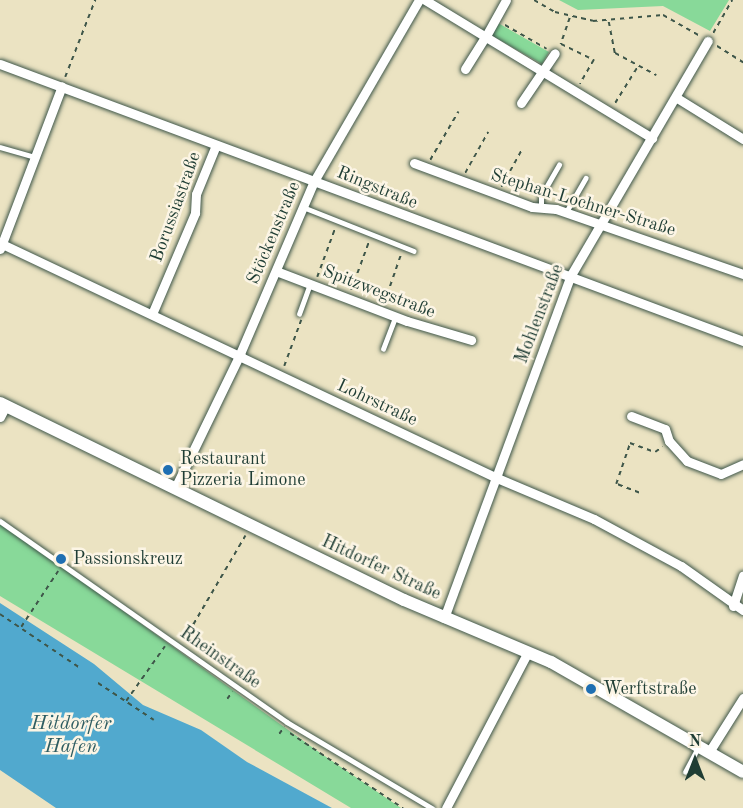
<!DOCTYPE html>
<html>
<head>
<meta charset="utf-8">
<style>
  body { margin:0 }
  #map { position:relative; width:743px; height:808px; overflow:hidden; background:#ebe3c2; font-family:"Old Standard TT",serif }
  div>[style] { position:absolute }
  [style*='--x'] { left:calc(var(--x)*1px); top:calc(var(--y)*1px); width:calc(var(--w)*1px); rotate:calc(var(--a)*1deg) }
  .green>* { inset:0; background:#88d999 }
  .water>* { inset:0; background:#51a9ce }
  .path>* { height:1.5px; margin-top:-0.75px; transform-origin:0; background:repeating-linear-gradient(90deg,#3e5649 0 4.5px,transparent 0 9px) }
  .roads { filter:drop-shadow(0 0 2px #3e5649) drop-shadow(0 0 2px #3e5649) }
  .service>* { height:4.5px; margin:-2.25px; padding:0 2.25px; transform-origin:2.25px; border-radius:2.25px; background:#fff }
  .minor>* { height:9px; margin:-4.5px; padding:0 4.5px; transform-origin:4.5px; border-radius:4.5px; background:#fff }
  .tertiary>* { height:12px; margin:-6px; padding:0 6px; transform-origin:6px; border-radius:6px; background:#fff }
  .dots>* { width:16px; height:16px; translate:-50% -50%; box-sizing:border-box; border:3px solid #fcf5e5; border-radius:50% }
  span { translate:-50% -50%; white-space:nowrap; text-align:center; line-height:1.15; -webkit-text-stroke:5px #fcf5e5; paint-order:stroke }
  .street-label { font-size:18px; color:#1f3d34 }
  .poi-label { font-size:18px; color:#1f3d34 }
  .left { translate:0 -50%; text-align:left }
  .water-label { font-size:20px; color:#2e5d62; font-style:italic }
  .north { position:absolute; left:665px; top:730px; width:60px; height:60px; -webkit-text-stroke:4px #fcf5e5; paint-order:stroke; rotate:0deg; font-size:16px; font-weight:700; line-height:24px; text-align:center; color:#1f3d34 }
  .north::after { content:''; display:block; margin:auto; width:21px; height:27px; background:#1f3d34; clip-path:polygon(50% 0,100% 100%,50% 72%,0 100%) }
</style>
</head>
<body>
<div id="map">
  <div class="green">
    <i style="clip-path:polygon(559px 0,729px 0,710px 31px,663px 6px,578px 10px)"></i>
    <i style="clip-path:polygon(498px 23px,549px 52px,542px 64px,491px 35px)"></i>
    <i style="clip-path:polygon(0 522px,316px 750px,401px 808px,351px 808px,0 596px)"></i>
  </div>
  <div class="water">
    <i style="clip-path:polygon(0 603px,94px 664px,143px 705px,201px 730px,247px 762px,332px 808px,56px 808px,0 770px)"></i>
  </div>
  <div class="path">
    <i style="--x:534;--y:0;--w:24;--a:30"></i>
    <i style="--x:555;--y:12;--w:39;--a:13"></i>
    <i style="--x:593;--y:21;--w:70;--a:-4.9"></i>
    <i style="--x:663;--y:15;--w:43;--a:29.6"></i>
    <i style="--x:570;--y:18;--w:28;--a:109"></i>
    <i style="--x:561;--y:44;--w:37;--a:26"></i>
    <i style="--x:594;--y:60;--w:28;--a:120"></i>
    <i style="--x:609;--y:22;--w:32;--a:79"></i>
    <i style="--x:615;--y:53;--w:47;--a:28.2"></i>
    <i style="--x:505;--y:25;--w:48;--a:29.7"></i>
    <i style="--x:713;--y:33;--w:38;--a:-60"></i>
    <i style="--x:717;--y:46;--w:31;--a:32"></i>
    <i style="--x:65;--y:77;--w:83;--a:-68.7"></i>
    <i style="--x:615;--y:103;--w:44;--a:-58.1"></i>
    <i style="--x:430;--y:160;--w:56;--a:-59.7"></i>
    <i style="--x:465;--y:173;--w:47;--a:-60.7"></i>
    <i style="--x:501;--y:187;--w:41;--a:-60.9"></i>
    <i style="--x:317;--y:277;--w:52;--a:-69.8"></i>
    <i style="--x:351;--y:290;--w:52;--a:-69.8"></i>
    <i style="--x:384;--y:303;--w:52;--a:-70.9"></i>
    <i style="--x:284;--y:366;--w:49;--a:-69.7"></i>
    <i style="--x:639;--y:493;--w:25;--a:-159"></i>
    <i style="--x:616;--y:484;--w:43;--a:-71.1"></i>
    <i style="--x:630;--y:443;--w:27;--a:20"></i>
    <i style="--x:655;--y:452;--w:9;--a:-36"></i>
    <i style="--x:0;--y:614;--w:97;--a:34"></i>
    <i style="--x:21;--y:627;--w:67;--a:-56.5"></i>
    <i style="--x:184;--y:640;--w:121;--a:-59.6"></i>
    <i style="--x:98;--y:683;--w:67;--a:33.5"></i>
    <i style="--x:227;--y:699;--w:9;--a:-54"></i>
    <i style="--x:126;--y:701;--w:67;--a:-54.7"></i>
    <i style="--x:290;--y:733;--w:136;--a:33.6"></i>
    <i style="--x:279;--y:734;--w:9;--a:-54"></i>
  </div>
  <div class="roads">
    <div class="service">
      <i style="--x:0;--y:147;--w:36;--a:16"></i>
      <i style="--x:303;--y:207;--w:119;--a:21.6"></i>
      <i style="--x:541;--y:208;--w:12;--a:-90"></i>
      <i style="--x:541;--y:196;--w:36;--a:-60"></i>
      <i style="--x:566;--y:212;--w:39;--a:-60"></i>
      <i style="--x:299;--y:314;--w:32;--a:-70"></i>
      <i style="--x:383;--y:349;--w:34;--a:-69"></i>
      <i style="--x:0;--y:521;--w:350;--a:35"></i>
      <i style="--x:287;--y:722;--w:169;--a:30.7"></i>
      <i style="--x:685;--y:772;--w:27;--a:-62"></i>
    </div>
    <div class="minor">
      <i style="--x:425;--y:0;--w:266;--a:31.3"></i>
      <i style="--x:486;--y:36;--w:41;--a:-60.9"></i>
      <i style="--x:0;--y:64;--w:793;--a:20.45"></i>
      <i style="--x:465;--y:69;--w:38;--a:-58"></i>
      <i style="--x:677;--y:98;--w:78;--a:31.8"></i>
      <i style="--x:521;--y:103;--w:60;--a:-55.8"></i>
      <i style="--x:414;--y:163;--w:126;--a:20.4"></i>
      <i style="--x:532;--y:207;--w:24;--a:5"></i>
      <i style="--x:556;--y:209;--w:198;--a:19.2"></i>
      <i style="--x:0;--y:243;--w:550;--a:25.31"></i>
      <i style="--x:497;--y:478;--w:105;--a:22.9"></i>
      <i style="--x:594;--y:519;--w:99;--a:28.4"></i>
      <i style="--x:681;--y:566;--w:76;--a:35.4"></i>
      <i style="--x:0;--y:249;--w:174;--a:-69.2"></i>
      <i style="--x:276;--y:271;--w:140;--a:20.9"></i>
      <i style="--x:407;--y:321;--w:67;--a:16.5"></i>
      <i style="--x:152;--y:314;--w:110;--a:-66.9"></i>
      <i style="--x:195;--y:213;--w:19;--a:-87"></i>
      <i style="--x:196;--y:194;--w:53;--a:-67.8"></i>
      <i style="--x:631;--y:416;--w:36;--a:21"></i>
      <i style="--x:665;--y:429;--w:13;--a:72"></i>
      <i style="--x:669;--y:441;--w:27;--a:48"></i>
      <i style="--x:687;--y:461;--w:36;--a:21"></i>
      <i style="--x:721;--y:474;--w:24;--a:-24"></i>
      <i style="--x:0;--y:417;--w:13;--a:-63"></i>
      <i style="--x:175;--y:488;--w:147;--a:-64.1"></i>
      <i style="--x:239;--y:356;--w:190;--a:-66.8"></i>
      <i style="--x:314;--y:181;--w:209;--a:-59.9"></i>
      <i style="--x:733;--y:606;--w:32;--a:-72"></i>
      <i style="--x:444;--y:618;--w:366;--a:-69.7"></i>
      <i style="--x:571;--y:275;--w:271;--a:-59.7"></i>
      <i style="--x:709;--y:752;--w:64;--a:-57.8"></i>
      <i style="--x:446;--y:808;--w:176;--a:-62.3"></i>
    </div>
    <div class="tertiary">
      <i style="--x:0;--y:403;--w:449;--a:26"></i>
      <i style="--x:404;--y:600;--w:160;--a:22.9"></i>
      <i style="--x:551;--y:662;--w:221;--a:29.8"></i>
    </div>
  </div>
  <div class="dots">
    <i style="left:168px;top:470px;background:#1f6fb2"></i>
    <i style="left:61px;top:559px;background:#1f6fb2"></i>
    <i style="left:591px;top:689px;background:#1f6fb2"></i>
  </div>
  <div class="street-label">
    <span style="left:377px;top:188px;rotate:22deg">Ringstraße</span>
    <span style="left:583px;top:203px;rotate:17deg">Stephan-Lochner-Straße</span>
    <span style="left:176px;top:207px;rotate:-70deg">Borussiastraße</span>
    <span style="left:274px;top:233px;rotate:-67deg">Stöckenstraße</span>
    <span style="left:379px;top:292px;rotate:21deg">Spitzwegstraße</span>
    <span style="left:540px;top:314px;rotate:-69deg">Mohlenstraße</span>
    <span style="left:377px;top:403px;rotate:25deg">Lohrstraße</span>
    <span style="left:381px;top:568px;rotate:25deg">Hitdorfer Straße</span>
    <span style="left:220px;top:658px;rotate:35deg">Rheinstraße</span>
  </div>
  <div class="poi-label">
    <span class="left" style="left:180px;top:470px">Restaurant<br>Pizzeria Limone</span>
    <span class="left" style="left:73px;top:559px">Passionskreuz</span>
    <span class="left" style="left:603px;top:689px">Werftstraße</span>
  </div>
  <div class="water-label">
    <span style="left:71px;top:736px">Hitdorfer<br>Hafen</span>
  </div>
  <div class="north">N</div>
</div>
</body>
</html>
